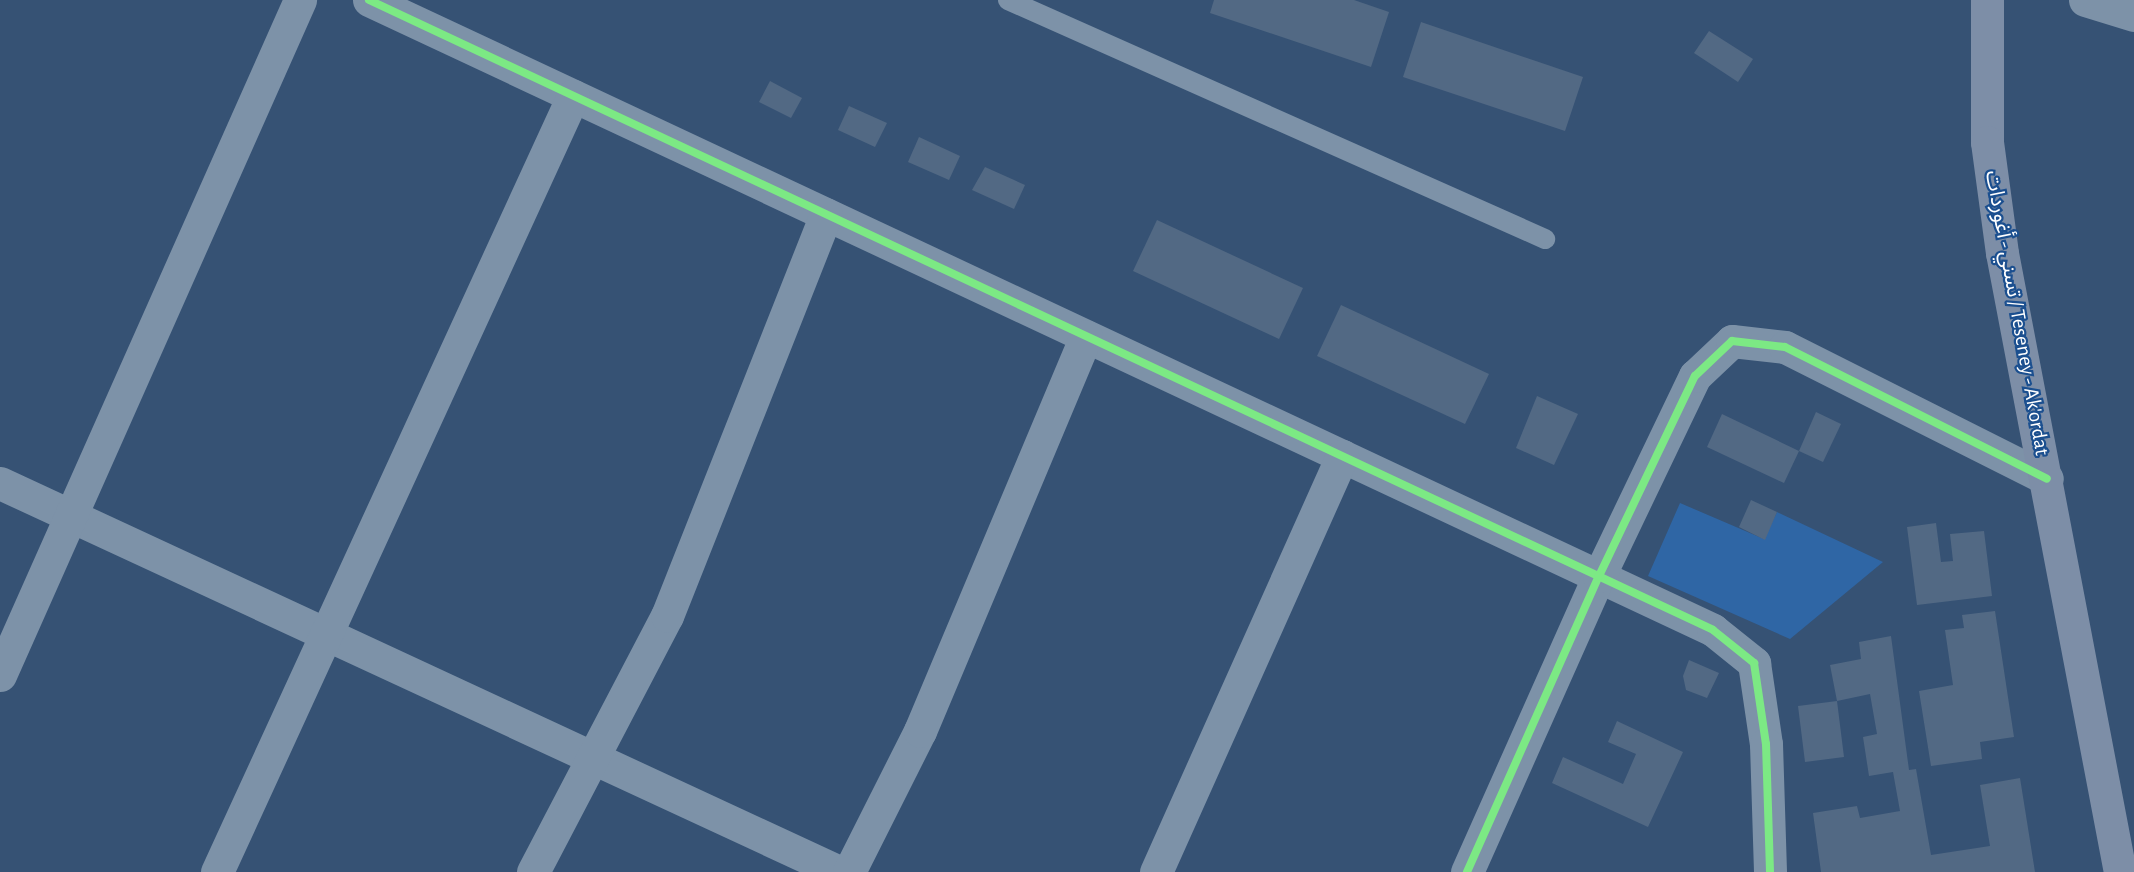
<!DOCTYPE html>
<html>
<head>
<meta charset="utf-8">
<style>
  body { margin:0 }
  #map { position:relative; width:2134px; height:872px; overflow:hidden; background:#365274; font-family:"Alegreya Sans","Noto Sans Arabic",sans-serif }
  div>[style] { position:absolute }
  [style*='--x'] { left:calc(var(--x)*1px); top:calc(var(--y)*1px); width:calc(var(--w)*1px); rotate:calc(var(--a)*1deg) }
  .green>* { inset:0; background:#2f66a5 }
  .building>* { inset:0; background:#526984 }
  .service>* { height:20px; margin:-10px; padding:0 10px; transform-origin:10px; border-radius:10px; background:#7d92a8 }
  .minor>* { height:33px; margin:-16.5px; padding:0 16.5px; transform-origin:16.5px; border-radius:16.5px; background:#7d92a8 }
  .primary>* { height:33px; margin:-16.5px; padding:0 16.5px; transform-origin:16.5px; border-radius:16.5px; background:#7d8ea7 }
  .cycleway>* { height:8px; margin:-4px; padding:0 4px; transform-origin:4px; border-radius:4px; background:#7ce984 }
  span { translate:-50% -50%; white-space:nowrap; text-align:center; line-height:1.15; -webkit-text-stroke:4.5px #1b4f8f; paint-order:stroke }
  .street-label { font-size:21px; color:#fff }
</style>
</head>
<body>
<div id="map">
  <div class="green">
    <i style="clip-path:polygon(1680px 503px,1764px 539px,1777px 512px,1883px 562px,1790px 639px,1648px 576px)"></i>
  </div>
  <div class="building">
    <i style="clip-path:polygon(1214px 0,1354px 0,1389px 12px,1371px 67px,1210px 13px)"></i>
    <i style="clip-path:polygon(1421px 22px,1583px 77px,1565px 131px,1403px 77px)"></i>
    <i style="clip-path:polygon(1709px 31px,1753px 59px,1738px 82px,1694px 53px)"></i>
    <i style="clip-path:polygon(770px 81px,802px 98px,791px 118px,759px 102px)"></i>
    <i style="clip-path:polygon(849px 106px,887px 123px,875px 147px,838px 130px)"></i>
    <i style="clip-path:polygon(919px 137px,960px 156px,949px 180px,908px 162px)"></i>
    <i style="clip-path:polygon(985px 167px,1025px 185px,1014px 209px,972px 190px)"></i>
    <i style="clip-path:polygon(1157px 220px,1303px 288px,1279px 339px,1133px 271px)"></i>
    <i style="clip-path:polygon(1341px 305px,1489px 374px,1465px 424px,1317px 356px)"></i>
    <i style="clip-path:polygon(1537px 396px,1578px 414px,1554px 465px,1516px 448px)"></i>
    <i style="clip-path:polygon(1816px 412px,1841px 424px,1823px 462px,1799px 451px)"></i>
    <i style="clip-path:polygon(1722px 414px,1799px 451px,1784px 483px,1707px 447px)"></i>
    <i style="clip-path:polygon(1751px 500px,1777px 512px,1765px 540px,1739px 527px)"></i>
    <i style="clip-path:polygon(1936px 523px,1941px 562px,1953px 561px,1950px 534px,1984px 531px,1992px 596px,1917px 605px,1907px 527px)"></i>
    <i style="clip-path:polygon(1995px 611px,2014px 737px,1980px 742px,1982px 759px,1931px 766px,1919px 691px,1953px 685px,1945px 630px,1964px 628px,1962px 615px)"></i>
    <i style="clip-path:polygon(1891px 636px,1909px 770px,1916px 769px,1931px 855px,1990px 846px,1980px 785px,2020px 778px,2035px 872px,1821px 872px,1813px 813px,1857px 806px,1860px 818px,1900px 811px,1893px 772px,1869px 776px,1863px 737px,1877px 734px,1870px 694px,1837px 701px,1844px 757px,1805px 762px,1798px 706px,1837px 701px,1830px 665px,1861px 659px,1859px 642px)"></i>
    <i style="clip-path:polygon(1689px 660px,1719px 673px,1707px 698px,1686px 690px,1683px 676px)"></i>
    <i style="clip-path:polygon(1617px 721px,1683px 752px,1648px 827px,1552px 783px,1563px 757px,1623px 784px,1636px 754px,1608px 742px)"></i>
  </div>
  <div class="service">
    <i style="--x:1008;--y:0;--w:588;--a:23.99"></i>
  </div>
  <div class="minor">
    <i style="--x:369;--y:0;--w:1484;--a:25.11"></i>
    <i style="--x:1713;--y:630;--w:53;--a:38.8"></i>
    <i style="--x:1754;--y:663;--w:82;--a:81.6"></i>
    <i style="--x:1766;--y:744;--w:128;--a:88.2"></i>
    <i style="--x:2085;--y:0;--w:51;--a:17"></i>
    <i style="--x:0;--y:483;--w:925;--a:24.87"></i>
    <i style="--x:0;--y:675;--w:739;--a:-66.04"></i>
    <i style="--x:217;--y:872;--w:854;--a:-65.36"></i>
    <i style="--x:533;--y:872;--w:289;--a:-62.4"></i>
    <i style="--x:667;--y:616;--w:432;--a:-68.4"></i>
    <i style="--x:849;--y:872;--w:158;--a:-63.3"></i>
    <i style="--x:920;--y:731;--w:428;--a:-67.2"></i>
    <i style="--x:1156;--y:872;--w:456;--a:-65.9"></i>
    <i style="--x:1467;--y:872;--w:324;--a:-66"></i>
    <i style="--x:1599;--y:576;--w:222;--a:-64.4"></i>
    <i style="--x:1695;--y:376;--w:51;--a:-43.4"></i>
    <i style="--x:1732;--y:341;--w:53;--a:6.5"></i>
    <i style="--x:1785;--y:347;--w:293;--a:26.7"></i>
  </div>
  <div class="primary">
    <i style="--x:1987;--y:0;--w:142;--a:90"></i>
    <i style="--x:1987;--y:142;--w:112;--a:82.3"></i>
    <i style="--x:2002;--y:253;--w:630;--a:79.21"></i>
  </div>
  <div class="cycleway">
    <i style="--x:369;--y:0;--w:1484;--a:25.11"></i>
    <i style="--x:1713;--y:630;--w:53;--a:38.8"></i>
    <i style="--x:1754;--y:663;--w:82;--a:81.6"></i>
    <i style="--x:1766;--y:744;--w:128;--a:88.2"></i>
    <i style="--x:1467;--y:872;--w:324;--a:-66"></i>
    <i style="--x:1599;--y:576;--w:222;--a:-64.4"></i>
    <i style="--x:1695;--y:376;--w:51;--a:-43.4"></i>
    <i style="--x:1732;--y:341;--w:53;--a:6.5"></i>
    <i style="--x:1785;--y:347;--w:293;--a:26.7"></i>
  </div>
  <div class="street-label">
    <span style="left:2017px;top:313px;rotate:80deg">تسني - أغوردات / Teseney - Ak'ordat</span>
  </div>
</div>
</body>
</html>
